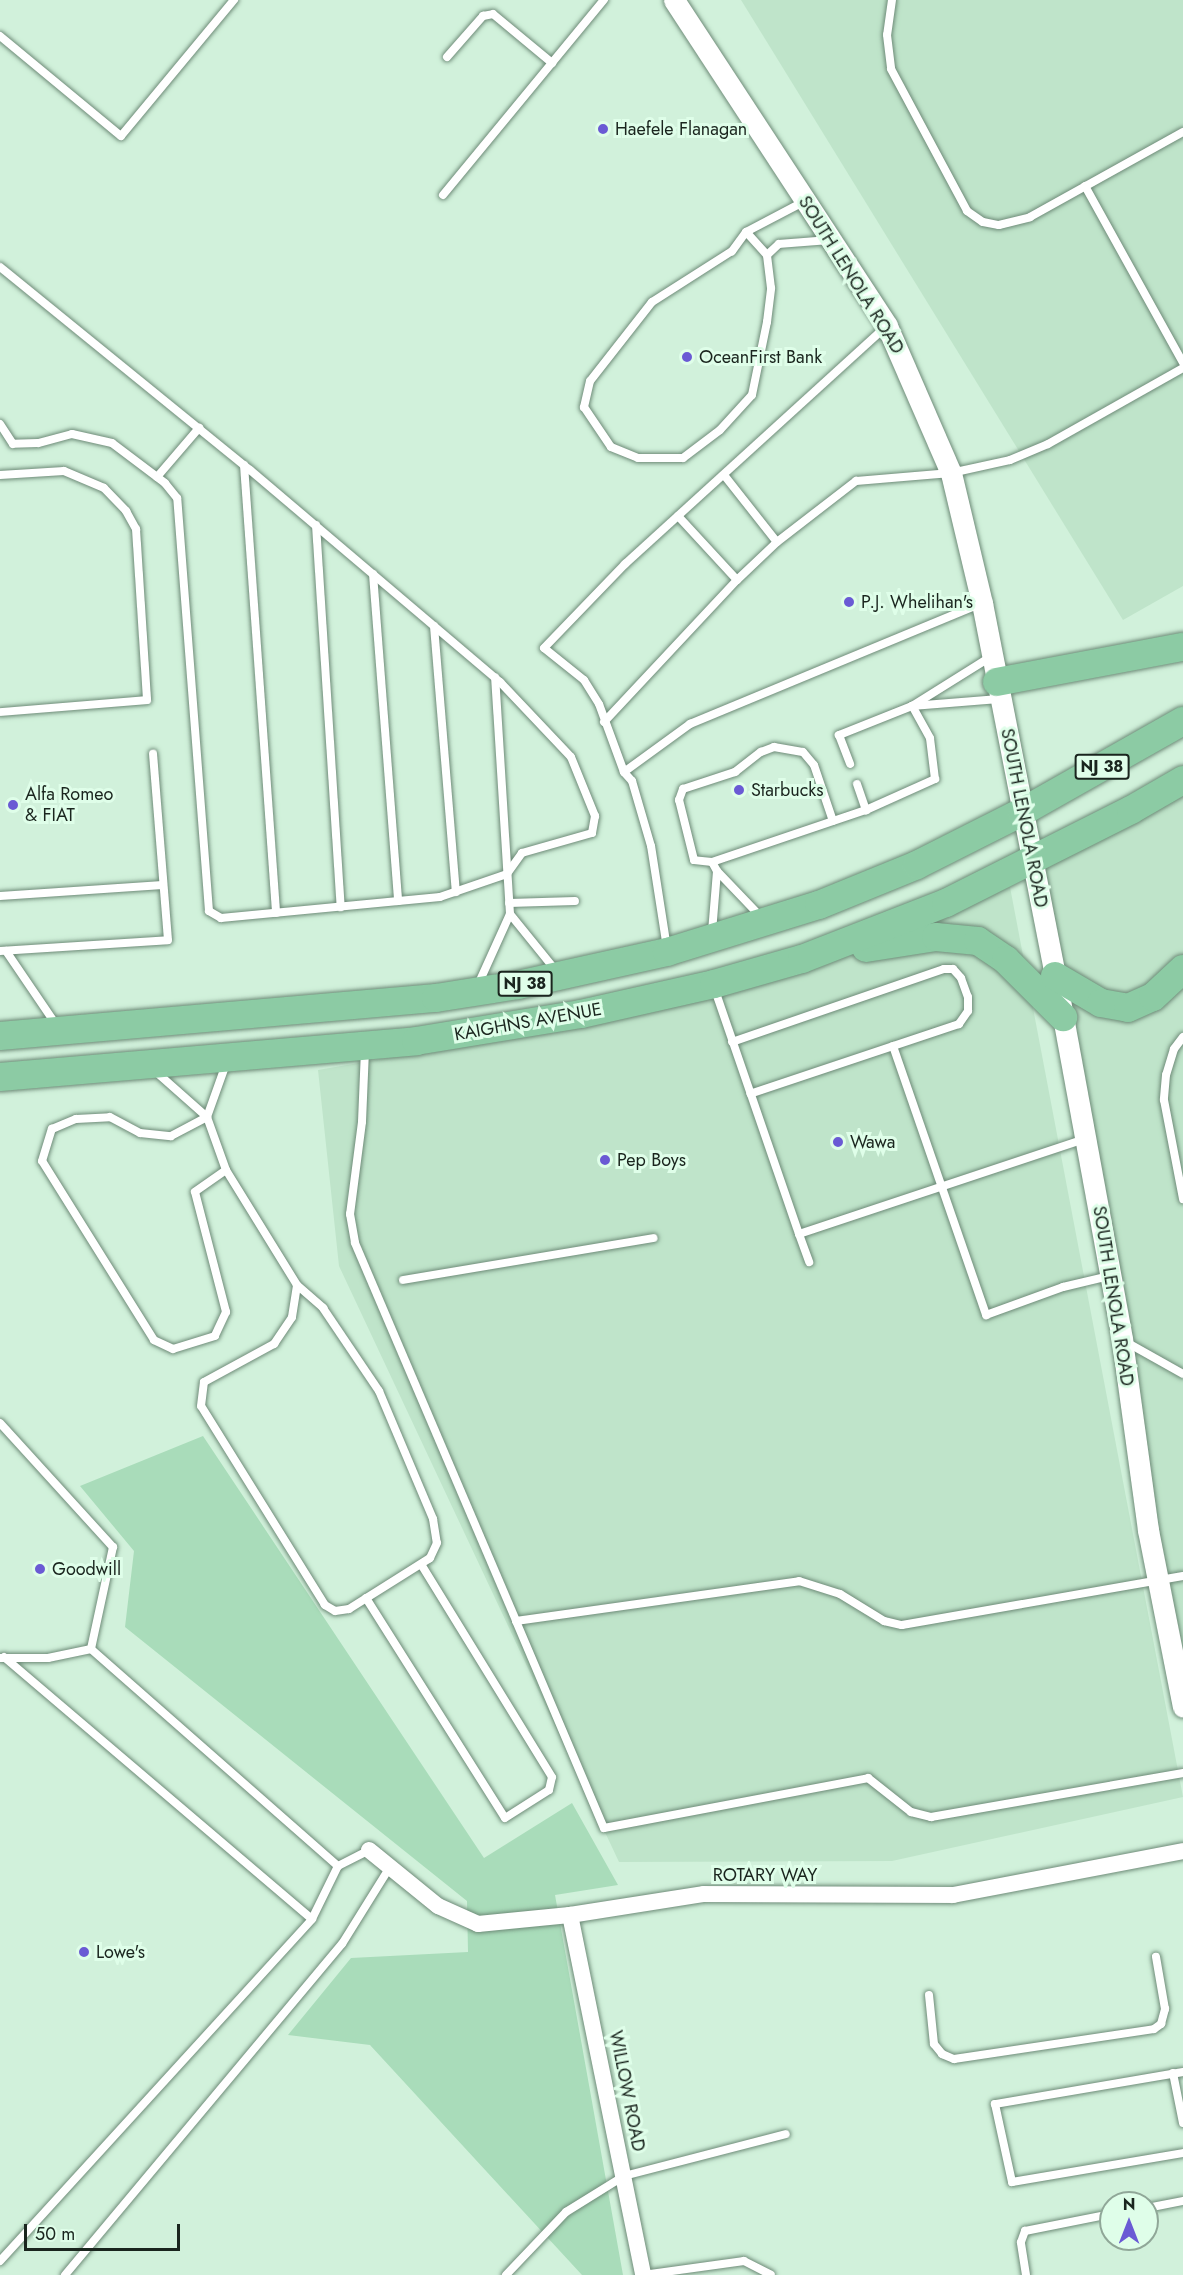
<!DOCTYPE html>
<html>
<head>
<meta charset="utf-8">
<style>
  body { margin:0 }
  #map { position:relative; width:1183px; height:2275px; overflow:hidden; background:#d1f1db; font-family:Jost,sans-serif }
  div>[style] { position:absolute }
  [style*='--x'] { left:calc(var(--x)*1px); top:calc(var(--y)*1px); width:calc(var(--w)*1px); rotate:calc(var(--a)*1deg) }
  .built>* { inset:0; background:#bfe4ca }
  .green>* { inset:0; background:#a9dcba }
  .roads { filter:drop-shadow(0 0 2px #6e8b78) drop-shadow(0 0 2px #6e8b78) }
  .service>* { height:8px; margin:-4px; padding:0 4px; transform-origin:4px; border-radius:4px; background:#fff }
  .minor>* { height:16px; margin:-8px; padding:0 8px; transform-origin:8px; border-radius:8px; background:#fff }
  .tertiary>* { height:21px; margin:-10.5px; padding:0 10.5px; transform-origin:10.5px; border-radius:10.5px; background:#fff }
  .trunk>* { height:28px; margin:-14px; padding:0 14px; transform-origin:14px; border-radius:14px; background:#8ccba4 }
  .dots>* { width:16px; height:16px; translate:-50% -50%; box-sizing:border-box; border:3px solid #dffee9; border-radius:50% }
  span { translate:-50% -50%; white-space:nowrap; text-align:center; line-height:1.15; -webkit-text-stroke:6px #dffee9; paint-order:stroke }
  .shield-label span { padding:2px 4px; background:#dffee9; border:2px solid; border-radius:4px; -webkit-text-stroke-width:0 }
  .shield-label { font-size:16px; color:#1a251e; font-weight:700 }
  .poi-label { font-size:18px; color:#1a251e }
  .left { translate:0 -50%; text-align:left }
  .street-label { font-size:18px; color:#1a251e }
  .north { position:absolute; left:1099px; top:2191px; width:60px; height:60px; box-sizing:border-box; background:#dffee9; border:2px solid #90a798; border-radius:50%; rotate:0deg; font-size:16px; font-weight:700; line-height:24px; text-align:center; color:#1a251e }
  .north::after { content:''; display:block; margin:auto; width:21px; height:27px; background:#6a5ad4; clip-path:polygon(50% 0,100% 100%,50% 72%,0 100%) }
  .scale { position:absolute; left:24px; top:2224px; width:156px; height:27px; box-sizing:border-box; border:3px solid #1a251e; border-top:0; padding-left:8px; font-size:18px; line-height:21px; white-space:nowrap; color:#1a251e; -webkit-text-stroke:4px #dffee9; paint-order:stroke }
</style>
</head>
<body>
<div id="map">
  <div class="built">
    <i style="clip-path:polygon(741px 0,1183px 0,1183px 586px,1123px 620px)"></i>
    <i style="clip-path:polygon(1183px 779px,1183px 1718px,1032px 861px)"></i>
    <i style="clip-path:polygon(1010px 887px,1183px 1797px,892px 1861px,619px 1862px,339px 1266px,318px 1070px,601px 1021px)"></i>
  </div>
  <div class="green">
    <i style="clip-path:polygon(203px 1436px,484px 1858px,572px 1803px,618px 1885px,555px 1895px,623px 2275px,582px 2275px,370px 2045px,288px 2035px,351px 1958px,468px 1952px,467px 1901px,125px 1627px,134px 1551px,80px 1486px)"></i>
  </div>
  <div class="roads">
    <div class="service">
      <i style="--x:892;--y:0;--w:35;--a:98"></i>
      <i style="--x:887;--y:35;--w:34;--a:83"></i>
      <i style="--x:891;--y:69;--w:161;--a:61.8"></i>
      <i style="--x:967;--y:211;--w:19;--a:35"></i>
      <i style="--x:983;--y:222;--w:16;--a:11"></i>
      <i style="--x:999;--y:225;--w:32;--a:-14"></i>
      <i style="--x:1030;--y:217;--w:175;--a:-29.1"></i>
      <i style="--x:0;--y:36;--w:157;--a:39.6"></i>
      <i style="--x:121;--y:136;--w:177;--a:-50.3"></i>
      <i style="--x:447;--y:57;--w:55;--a:-48.7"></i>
      <i style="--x:483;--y:16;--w:10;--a:-11"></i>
      <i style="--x:493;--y:14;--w:77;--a:39.7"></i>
      <i style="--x:1085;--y:186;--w:202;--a:61"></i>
      <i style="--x:443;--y:195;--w:253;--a:-50.5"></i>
      <i style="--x:746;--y:232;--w:67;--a:-27.7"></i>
      <i style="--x:767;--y:255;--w:31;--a:-132"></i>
      <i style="--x:746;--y:232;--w:24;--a:126"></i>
      <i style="--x:732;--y:251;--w:95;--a:147.5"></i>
      <i style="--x:652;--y:302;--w:100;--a:128.1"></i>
      <i style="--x:590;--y:381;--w:27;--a:103"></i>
      <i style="--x:584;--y:407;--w:48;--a:56"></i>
      <i style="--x:611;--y:447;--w:29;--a:22"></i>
      <i style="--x:638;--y:458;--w:45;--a:0"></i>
      <i style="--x:683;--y:458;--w:46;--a:-37.1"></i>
      <i style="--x:720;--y:430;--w:47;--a:-47.6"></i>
      <i style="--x:752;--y:395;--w:75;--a:-78.4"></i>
      <i style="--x:767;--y:322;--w:34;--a:-83"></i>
      <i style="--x:771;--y:288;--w:33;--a:-97"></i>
      <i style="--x:767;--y:255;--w:16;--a:-43"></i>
      <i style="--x:779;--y:244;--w:50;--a:-4.6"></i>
      <i style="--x:0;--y:267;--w:322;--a:39.1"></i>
      <i style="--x:250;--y:470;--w:328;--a:40.3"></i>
      <i style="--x:500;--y:682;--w:103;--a:46.6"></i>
      <i style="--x:571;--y:757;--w:64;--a:67.9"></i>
      <i style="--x:595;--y:816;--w:17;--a:100"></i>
      <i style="--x:592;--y:833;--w:73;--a:164.1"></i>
      <i style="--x:522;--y:853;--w:26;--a:126"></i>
      <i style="--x:507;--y:874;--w:71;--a:161.1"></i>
      <i style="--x:440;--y:897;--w:220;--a:174.5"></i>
      <i style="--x:221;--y:918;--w:14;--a:-150"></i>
      <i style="--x:209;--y:911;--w:414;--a:-94.4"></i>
      <i style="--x:177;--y:498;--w:19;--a:-129"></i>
      <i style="--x:165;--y:483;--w:66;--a:-143"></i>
      <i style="--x:112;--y:443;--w:41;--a:-167.3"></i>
      <i style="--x:72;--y:434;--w:35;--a:165"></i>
      <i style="--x:38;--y:443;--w:25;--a:178"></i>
      <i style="--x:13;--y:444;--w:24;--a:-123"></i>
      <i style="--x:244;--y:465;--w:449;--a:85.9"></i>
      <i style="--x:0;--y:475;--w:64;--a:-3.6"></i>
      <i style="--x:64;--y:471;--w:43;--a:23"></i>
      <i style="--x:104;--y:488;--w:32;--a:46"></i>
      <i style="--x:126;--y:511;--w:21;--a:61"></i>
      <i style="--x:136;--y:529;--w:171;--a:86.3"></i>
      <i style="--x:147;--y:700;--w:147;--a:175.3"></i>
      <i style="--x:724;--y:475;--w:85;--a:51.7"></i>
      <i style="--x:157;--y:477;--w:65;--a:-49.4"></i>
      <i style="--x:678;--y:516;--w:87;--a:47.3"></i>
      <i style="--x:316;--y:525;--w:383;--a:86.3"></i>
      <i style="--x:373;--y:574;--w:328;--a:85.6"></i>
      <i style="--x:434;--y:626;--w:267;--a:85.3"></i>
      <i style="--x:992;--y:656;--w:94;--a:148"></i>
      <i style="--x:912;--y:706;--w:87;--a:-4.6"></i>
      <i style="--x:604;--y:722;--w:195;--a:-46.9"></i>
      <i style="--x:737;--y:580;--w:55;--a:-43.5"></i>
      <i style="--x:777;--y:542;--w:100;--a:-37.7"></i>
      <i style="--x:856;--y:481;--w:95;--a:-4.8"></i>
      <i style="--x:951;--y:473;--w:60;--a:-12.4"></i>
      <i style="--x:1010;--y:460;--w:41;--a:-22.8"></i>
      <i style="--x:1048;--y:444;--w:155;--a:-29.4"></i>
      <i style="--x:624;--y:772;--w:82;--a:-36"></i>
      <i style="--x:690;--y:724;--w:316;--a:-22.5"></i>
      <i style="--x:857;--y:784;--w:28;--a:71"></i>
      <i style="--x:712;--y:862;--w:18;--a:-174"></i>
      <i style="--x:694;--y:860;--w:62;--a:-104"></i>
      <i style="--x:679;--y:800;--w:12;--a:-70"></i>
      <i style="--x:683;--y:789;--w:55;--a:-18.1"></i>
      <i style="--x:735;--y:772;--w:33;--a:-38"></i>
      <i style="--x:761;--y:752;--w:14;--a:-21"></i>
      <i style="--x:774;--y:747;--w:29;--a:10"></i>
      <i style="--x:803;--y:752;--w:17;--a:50"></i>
      <i style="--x:814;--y:765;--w:59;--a:71.3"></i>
      <i style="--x:717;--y:871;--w:10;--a:-119"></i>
      <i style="--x:712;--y:862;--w:163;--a:-18.7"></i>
      <i style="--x:866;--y:810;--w:76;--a:-24.2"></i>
      <i style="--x:935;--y:779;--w:41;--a:-97"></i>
      <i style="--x:930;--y:738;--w:37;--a:-119"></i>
      <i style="--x:912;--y:706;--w:79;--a:158.3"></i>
      <i style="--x:839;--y:735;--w:31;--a:69"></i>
      <i style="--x:0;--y:896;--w:163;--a:-3.9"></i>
      <i style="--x:509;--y:903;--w:66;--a:-1.7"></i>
      <i style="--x:510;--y:914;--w:75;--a:51"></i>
      <i style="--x:712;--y:932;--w:61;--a:-85.3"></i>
      <i style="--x:717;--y:871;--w:65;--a:46.2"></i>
      <i style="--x:667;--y:948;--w:103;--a:-98.9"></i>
      <i style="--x:651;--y:846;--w:68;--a:-106.3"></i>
      <i style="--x:632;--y:781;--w:12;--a:-132"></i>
      <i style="--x:624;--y:772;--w:72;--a:-110.2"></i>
      <i style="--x:599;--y:704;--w:28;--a:-122"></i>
      <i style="--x:584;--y:680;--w:51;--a:-141.3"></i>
      <i style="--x:544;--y:648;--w:117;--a:-46"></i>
      <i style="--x:625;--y:564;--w:354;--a:-42.3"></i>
      <i style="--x:0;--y:951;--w:168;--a:-3.7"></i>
      <i style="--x:168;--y:940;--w:187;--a:-94.6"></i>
      <i style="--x:6;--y:951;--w:91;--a:55.8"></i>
      <i style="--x:477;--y:987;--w:80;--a:-65.7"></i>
      <i style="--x:510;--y:914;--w:237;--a:-93.6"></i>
      <i style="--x:715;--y:990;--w:258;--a:71"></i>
      <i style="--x:799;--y:1234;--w:301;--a:-18.4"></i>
      <i style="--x:1183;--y:1037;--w:15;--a:127"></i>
      <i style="--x:1174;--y:1049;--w:27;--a:107"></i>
      <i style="--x:1166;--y:1075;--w:25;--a:95"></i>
      <i style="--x:1164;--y:1100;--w:101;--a:79.1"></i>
      <i style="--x:732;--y:1042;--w:224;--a:-19"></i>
      <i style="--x:944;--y:969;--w:9;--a:0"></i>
      <i style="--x:953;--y:969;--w:12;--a:48"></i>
      <i style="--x:961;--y:978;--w:20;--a:70"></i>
      <i style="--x:968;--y:997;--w:14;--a:90"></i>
      <i style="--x:968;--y:1011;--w:16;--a:125"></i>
      <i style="--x:959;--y:1024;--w:220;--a:161.5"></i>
      <i style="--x:893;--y:1046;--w:285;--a:70.9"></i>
      <i style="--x:986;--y:1315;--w:82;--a:-20"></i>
      <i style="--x:1063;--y:1287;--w:47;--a:-13.4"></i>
      <i style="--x:365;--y:1050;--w:72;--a:92.4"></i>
      <i style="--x:362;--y:1122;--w:93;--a:97.4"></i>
      <i style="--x:350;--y:1214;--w:29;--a:80"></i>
      <i style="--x:355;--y:1243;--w:411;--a:66.9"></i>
      <i style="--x:516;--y:1621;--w:286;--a:-8"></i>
      <i style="--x:799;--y:1581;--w:43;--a:17.6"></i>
      <i style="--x:840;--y:1594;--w:52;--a:31.5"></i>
      <i style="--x:884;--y:1621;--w:18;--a:13"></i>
      <i style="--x:902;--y:1625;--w:285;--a:-9.9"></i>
      <i style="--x:155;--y:1071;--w:69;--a:41.5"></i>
      <i style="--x:207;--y:1117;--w:59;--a:-70.3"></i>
      <i style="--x:110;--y:1117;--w:34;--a:28"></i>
      <i style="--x:140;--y:1133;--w:31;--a:6"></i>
      <i style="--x:171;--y:1136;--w:41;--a:-27.8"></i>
      <i style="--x:207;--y:1117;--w:56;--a:70.3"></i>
      <i style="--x:226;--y:1170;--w:38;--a:145"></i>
      <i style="--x:195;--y:1192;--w:124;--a:75.5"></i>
      <i style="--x:226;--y:1312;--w:26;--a:115"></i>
      <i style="--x:215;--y:1336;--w:44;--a:162.8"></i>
      <i style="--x:173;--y:1349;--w:21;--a:-155"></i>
      <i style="--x:154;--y:1340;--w:211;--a:-122"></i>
      <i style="--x:42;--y:1161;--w:34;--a:-73"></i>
      <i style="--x:52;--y:1129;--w:26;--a:-23"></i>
      <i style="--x:76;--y:1119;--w:34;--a:-3"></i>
      <i style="--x:226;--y:1170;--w:135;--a:58.3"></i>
      <i style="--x:297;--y:1285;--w:35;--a:41"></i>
      <i style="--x:323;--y:1308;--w:100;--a:56"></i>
      <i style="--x:379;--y:1391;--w:139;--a:67.1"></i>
      <i style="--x:433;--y:1519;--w:24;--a:81"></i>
      <i style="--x:437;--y:1543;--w:17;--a:115"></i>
      <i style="--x:430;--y:1558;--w:96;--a:147.8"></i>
      <i style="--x:349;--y:1609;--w:14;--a:172"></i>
      <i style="--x:335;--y:1611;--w:12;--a:-149"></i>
      <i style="--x:325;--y:1605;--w:234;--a:-121.9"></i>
      <i style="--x:201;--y:1406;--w:24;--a:-83"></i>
      <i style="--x:204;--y:1382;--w:80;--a:-28.5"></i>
      <i style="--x:274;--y:1344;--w:32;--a:-56"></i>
      <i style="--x:292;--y:1317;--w:32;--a:-81"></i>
      <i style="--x:799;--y:1234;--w:30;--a:70"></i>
      <i style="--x:403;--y:1280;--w:254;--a:-9.5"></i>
      <i style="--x:1126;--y:1342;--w:65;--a:29.3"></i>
      <i style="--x:0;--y:1423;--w:168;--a:47.7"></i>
      <i style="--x:113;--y:1547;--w:104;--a:102.2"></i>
      <i style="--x:366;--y:1598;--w:260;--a:57.7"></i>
      <i style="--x:505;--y:1818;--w:52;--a:-32.5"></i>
      <i style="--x:549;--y:1790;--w:13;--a:-77"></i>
      <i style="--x:552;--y:1777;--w:250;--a:-121.6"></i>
      <i style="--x:516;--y:1621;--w:225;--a:67"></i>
      <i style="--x:604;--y:1828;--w:269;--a:-10.7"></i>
      <i style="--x:868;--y:1778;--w:55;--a:38.3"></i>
      <i style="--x:911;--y:1812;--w:21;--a:14"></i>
      <i style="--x:931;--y:1817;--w:256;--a:-9.9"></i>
      <i style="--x:4;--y:1657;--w:404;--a:40.4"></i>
      <i style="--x:0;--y:1658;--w:48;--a:0"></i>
      <i style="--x:48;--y:1658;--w:44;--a:-11.8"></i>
      <i style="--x:91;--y:1649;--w:329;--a:41.3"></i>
      <i style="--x:338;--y:1866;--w:35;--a:-27"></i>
      <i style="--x:929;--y:1995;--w:49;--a:84.2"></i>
      <i style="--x:934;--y:2044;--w:13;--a:51"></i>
      <i style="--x:942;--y:2054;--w:13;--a:23"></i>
      <i style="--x:954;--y:2059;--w:202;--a:-8.5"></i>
      <i style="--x:1154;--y:2029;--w:9;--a:-36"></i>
      <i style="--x:1161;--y:2024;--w:16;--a:-75"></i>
      <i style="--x:1165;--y:2009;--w:53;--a:-99.8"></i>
      <i style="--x:1183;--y:2072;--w:191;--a:170.3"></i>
      <i style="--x:995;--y:2104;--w:80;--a:77.7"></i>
      <i style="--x:1012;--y:2182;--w:173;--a:-9.6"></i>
      <i style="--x:1173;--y:2073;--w:51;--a:78.7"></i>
      <i style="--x:1147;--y:2208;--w:37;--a:-11"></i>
      <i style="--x:0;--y:2261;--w:463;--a:-47.6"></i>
      <i style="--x:312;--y:1919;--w:59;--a:-63.9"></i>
      <i style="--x:65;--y:2275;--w:432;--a:-50.1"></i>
      <i style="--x:342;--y:1944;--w:91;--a:-58.1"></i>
      <i style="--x:506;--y:2275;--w:87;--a:-46.4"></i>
      <i style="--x:566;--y:2212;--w:68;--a:-31.8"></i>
      <i style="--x:624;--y:2176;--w:167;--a:-14.5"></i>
      <i style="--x:643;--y:2275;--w:102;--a:-7.9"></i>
      <i style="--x:744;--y:2261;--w:30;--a:27"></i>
      <i style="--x:1026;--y:2275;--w:33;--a:-99"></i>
      <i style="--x:1021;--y:2242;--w:12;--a:-70"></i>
      <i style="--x:1025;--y:2231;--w:88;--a:-11.2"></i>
    </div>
    <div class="minor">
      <i style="--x:369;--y:1850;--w:89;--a:39.1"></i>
      <i style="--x:438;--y:1906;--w:44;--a:24.2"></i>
      <i style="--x:478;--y:1924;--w:92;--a:-5.6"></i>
      <i style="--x:570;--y:1915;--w:136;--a:-8.9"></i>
      <i style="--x:704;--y:1894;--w:249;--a:0.2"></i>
      <i style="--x:953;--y:1895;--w:234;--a:-10.8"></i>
      <i style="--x:570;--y:1915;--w:367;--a:78.5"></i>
    </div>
    <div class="tertiary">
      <i style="--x:674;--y:0;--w:389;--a:56.8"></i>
      <i style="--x:887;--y:326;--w:160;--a:66.5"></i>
      <i style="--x:951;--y:473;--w:134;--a:76.6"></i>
      <i style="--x:982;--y:603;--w:422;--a:78.9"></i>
      <i style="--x:1063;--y:1017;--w:328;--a:79.6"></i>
      <i style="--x:1122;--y:1340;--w:192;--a:82.2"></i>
      <i style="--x:1148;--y:1530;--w:180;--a:78.8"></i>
    </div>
    <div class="trunk">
      <i style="--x:997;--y:682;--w:189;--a:-10.7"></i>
      <i style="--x:866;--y:948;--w:71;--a:-8.9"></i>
      <i style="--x:936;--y:937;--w:42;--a:5.4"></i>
      <i style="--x:978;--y:941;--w:34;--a:34"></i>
      <i style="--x:1006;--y:960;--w:81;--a:45"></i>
      <i style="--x:1055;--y:976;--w:53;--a:30.4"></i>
      <i style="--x:1101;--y:1003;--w:27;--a:10"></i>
      <i style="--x:1128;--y:1008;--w:27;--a:-24"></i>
      <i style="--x:1153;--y:997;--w:41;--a:-43"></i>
      <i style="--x:0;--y:1036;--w:438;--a:-5"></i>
      <i style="--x:436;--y:998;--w:83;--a:-9"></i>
      <i style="--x:518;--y:985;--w:153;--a:-12.5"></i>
      <i style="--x:667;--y:952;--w:159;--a:-17.2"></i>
      <i style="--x:819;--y:905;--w:106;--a:-22.2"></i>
      <i style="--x:917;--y:865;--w:118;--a:-26.8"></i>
      <i style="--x:1022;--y:812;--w:185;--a:-29.5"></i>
      <i style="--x:0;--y:1077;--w:418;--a:-4.9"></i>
      <i style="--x:416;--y:1041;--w:167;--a:-9.3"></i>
      <i style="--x:581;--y:1014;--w:136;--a:-12.7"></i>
      <i style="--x:714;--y:984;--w:91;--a:-15.9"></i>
      <i style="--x:802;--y:959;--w:155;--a:-21.3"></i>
      <i style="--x:946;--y:903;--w:207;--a:-26.7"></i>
      <i style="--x:1131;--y:810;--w:60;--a:-30"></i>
    </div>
  </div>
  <div class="dots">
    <i style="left:603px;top:129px;background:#6a5ad4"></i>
    <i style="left:687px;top:357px;background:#6a5ad4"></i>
    <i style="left:849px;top:602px;background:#6a5ad4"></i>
    <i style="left:739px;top:790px;background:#6a5ad4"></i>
    <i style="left:13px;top:805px;background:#6a5ad4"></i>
    <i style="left:838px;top:1142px;background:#6a5ad4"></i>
    <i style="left:605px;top:1160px;background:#6a5ad4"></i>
    <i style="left:40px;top:1569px;background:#6a5ad4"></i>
    <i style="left:84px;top:1952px;background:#6a5ad4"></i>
  </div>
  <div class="shield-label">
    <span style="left:1102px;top:767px">NJ 38</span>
    <span style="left:525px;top:984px">NJ 38</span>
  </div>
  <div class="poi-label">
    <span class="left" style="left:615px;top:129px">Haefele Flanagan</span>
    <span class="left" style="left:699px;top:357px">OceanFirst Bank</span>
    <span class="left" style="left:861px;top:602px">P.J. Whelihan's</span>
    <span class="left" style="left:751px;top:790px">Starbucks</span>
    <span class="left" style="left:25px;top:805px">Alfa Romeo<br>&amp; FIAT</span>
    <span class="left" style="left:850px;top:1142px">Wawa</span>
    <span class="left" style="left:617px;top:1160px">Pep Boys</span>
    <span class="left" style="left:52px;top:1569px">Goodwill</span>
    <span class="left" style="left:96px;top:1952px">Lowe's</span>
  </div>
  <div class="street-label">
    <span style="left:851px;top:275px;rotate:58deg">SOUTH LENOLA ROAD</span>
    <span style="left:1024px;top:818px;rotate:79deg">SOUTH LENOLA ROAD</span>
    <span style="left:528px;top:1022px;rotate:-10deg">KAIGHNS AVENUE</span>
    <span style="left:1113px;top:1296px;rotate:81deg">SOUTH LENOLA ROAD</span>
    <span style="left:765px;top:1875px">ROTARY WAY</span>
    <span style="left:627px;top:2091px;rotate:79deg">WILLOW ROAD</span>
  </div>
  <div class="north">N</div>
  <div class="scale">50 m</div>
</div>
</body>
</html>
